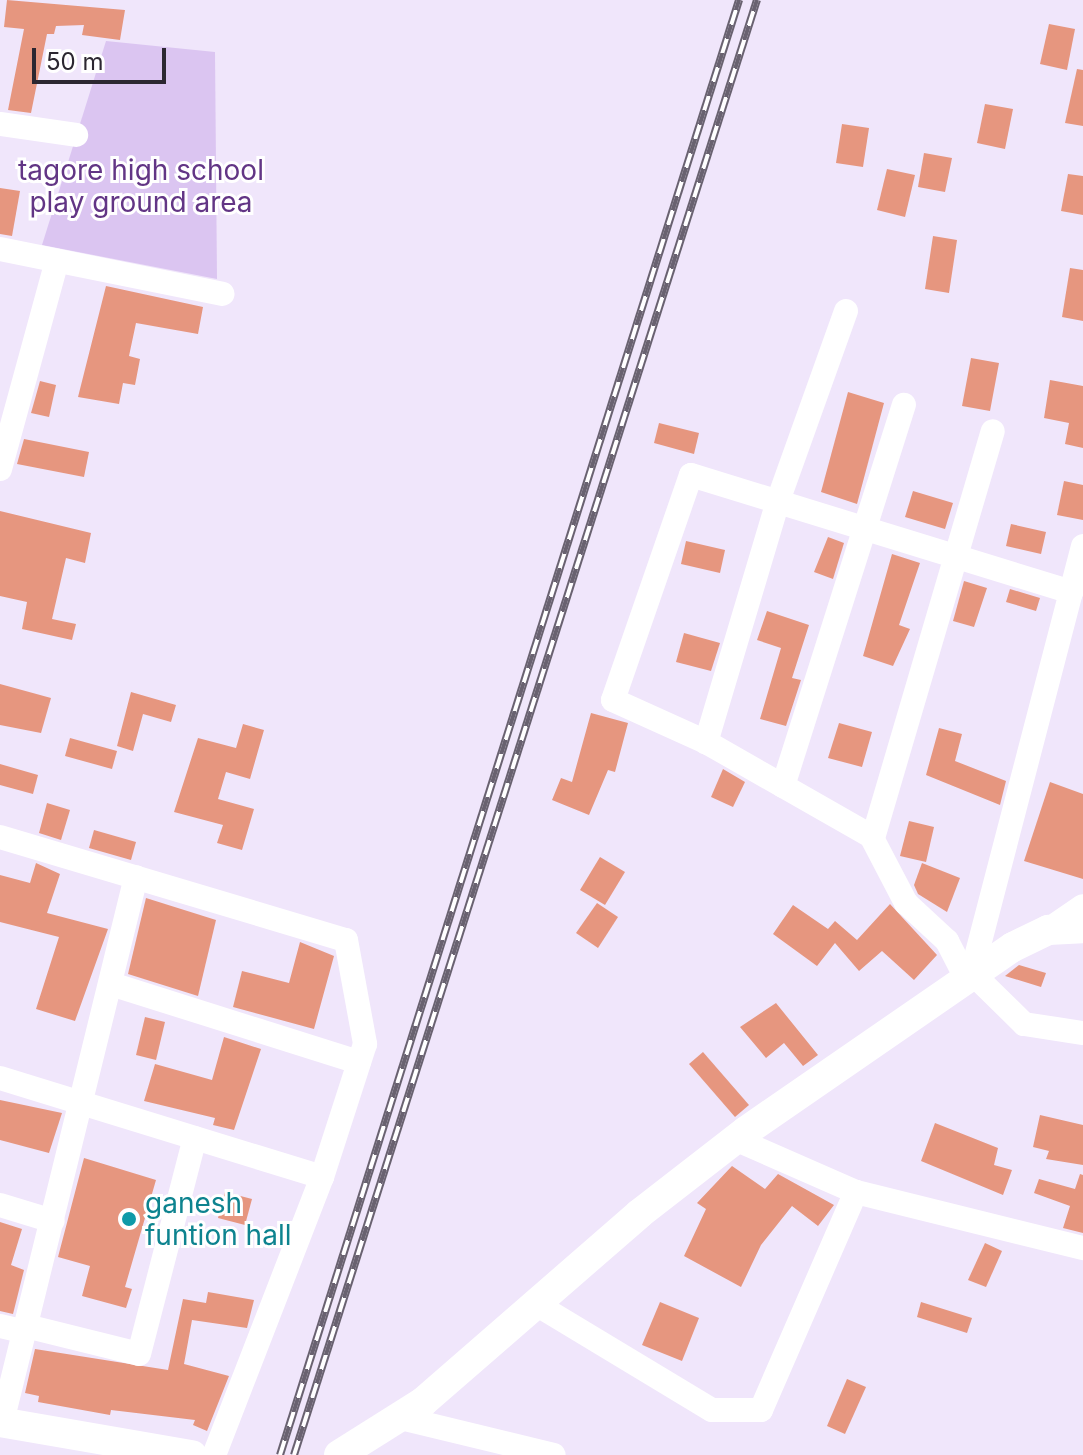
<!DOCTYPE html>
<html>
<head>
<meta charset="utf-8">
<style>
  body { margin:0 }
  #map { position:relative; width:1083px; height:1455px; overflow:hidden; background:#f0e6fb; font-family:Inter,sans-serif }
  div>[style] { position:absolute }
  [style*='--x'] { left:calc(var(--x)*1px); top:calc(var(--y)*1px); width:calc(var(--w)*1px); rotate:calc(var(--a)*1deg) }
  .green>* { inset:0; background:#dbc5f1 }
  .building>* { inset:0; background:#e6967f }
  .minor>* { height:24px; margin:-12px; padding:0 12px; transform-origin:12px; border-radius:12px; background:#fff }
  .major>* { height:30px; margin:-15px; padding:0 15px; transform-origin:15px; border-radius:15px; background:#fff }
  .rail>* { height:8px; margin-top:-4px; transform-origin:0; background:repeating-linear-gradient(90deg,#fff 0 15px,#696270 0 30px); box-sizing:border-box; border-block:2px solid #696270 }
  .dots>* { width:22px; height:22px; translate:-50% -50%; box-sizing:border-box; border:4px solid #fff; border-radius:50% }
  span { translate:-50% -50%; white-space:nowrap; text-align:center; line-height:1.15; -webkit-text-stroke:6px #fff; paint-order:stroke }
  .park-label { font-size:28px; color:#623585 }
  .culture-label { font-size:28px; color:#0d838f }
  .left { translate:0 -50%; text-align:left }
  .scale { position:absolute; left:32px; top:48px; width:134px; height:36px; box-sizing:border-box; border:4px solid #2c2731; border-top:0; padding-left:10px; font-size:24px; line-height:28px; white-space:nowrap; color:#2c2731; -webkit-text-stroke:6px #fff; paint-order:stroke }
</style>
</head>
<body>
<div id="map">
  <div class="green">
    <i style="clip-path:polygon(106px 41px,215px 52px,217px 279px,42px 245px)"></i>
  </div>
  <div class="building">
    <i style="clip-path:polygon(7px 0,125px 10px,120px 40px,82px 35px,84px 25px,56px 26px,54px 34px,47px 34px,31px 113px,8px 110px,24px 29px,4px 27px)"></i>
    <i style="clip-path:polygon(1049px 24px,1075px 29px,1067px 70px,1040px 64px)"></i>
    <i style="clip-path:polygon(1077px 69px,1083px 70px,1083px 126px,1065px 123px)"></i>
    <i style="clip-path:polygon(985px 104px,1013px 109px,1005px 149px,977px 143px)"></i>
    <i style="clip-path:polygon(842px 124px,869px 128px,863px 167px,836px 163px)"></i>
    <i style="clip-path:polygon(924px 153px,952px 158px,945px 192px,918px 187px)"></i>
    <i style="clip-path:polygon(887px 169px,915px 175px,905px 217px,877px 210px)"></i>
    <i style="clip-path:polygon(1068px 174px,1083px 176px,1083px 215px,1061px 211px)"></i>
    <i style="clip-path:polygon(0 188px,20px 191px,12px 236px,0 234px)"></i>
    <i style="clip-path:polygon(933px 236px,957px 240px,949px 293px,925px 289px)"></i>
    <i style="clip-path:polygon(1070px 268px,1083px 270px,1083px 321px,1062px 317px)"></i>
    <i style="clip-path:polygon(106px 286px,203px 307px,198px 334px,136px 323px,129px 356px,140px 359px,135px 385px,123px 383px,119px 404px,78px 397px)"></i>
    <i style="clip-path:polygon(971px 358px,999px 363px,990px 411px,962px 406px)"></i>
    <i style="clip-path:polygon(1050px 380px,1083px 386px,1083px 448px,1065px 444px,1069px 423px,1044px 418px)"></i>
    <i style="clip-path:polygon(40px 381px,56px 385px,49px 417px,31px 413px)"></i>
    <i style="clip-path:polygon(848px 392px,884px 403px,857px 504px,821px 492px)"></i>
    <i style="clip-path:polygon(659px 423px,699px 433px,694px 454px,654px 443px)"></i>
    <i style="clip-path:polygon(24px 439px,89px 452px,84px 477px,17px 464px)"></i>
    <i style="clip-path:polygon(1064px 481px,1083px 485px,1083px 520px,1057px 515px)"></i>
    <i style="clip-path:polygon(913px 491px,953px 503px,945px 529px,905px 517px)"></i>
    <i style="clip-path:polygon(0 511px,91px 533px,85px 563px,66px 558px,52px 619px,76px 624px,72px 640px,22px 629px,27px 602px,0 596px)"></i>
    <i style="clip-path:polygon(1011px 524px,1046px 532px,1041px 554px,1006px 546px)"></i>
    <i style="clip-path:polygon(828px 537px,844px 543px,833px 579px,814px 572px)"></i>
    <i style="clip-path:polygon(686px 541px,725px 550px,720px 573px,681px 564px)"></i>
    <i style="clip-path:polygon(892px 554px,920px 563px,899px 625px,910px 629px,893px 666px,863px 656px)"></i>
    <i style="clip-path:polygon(964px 581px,987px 588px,974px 627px,953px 621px)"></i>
    <i style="clip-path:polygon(1010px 589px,1040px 598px,1036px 611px,1006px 602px)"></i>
    <i style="clip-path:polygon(767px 611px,809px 625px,792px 678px,801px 680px,786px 726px,760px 719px,781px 648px,757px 640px)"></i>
    <i style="clip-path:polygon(684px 633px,720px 643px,711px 671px,676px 662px)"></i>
    <i style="clip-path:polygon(0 684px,51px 698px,41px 733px,0 725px)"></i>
    <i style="clip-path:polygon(131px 692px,176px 705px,171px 722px,143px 714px,133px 751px,117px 746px)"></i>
    <i style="clip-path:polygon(591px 713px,628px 723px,615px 772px,608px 770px,589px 815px,552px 800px,561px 778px,572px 782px)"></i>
    <i style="clip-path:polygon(839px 723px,872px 732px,862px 767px,828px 758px)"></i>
    <i style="clip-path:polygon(243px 724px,264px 730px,250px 779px,226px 772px,218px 799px,254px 809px,242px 850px,217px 843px,223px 825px,174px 812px,198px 738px,236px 748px)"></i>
    <i style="clip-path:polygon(939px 728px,962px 734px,955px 761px,1006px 781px,1000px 805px,926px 775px)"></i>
    <i style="clip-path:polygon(70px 738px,117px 751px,112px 769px,65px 756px)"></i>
    <i style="clip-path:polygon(0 764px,38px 775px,33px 794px,0 785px)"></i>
    <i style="clip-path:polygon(723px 769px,745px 782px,733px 807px,711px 797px)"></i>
    <i style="clip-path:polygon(1050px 782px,1083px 794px,1083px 879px,1024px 861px)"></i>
    <i style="clip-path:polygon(47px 803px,70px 810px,61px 840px,39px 833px)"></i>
    <i style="clip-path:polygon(909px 821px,934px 827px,926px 862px,900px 856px)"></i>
    <i style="clip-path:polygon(94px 830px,136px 842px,131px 860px,89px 848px)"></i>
    <i style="clip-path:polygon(600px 857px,625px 872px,605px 905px,580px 890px)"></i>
    <i style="clip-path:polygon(36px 863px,60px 874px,47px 913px,108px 929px,75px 1021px,36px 1009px,59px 937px,0 922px,0 875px,30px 883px)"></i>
    <i style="clip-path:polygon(922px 863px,960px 878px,947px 912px,918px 894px,914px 885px)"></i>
    <i style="clip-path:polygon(146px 898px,216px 920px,198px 996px,128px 974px)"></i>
    <i style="clip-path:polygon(597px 903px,618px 917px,598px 948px,576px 933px)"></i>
    <i style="clip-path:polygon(890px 904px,937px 955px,914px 980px,882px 951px,859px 971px,835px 943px,817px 966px,773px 934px,793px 905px,828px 929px,835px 921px,857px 940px)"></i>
    <i style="clip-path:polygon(300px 942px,334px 956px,314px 1029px,233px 1007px,242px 971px,289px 983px)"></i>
    <i style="clip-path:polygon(1019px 965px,1046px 973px,1041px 987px,1005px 976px)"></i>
    <i style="clip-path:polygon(776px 1003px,818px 1055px,803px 1066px,784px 1043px,766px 1058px,740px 1027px)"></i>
    <i style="clip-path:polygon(145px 1017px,165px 1022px,156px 1060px,136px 1055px)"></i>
    <i style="clip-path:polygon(224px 1037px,261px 1049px,234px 1130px,213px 1125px,215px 1118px,144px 1101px,155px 1064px,212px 1080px)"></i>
    <i style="clip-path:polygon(703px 1052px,749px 1105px,735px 1117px,689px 1064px)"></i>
    <i style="clip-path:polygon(0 1100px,62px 1113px,49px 1153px,0 1140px)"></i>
    <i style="clip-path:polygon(1040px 1115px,1083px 1125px,1083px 1165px,1046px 1159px,1049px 1151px,1033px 1147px)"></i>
    <i style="clip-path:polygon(935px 1123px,998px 1148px,994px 1165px,1012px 1170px,1003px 1195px,921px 1161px)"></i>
    <i style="clip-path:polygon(84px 1158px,156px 1180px,125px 1287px,132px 1289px,126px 1308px,82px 1296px,90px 1266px,58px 1257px)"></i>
    <i style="clip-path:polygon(732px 1166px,765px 1189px,778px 1174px,834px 1205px,818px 1226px,792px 1206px,761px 1245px,741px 1287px,684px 1256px,706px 1209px,697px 1203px)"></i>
    <i style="clip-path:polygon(1080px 1174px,1083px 1175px,1083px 1233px,1063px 1228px,1070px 1206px,1034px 1193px,1039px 1179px,1075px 1189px)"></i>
    <i style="clip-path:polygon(225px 1192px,252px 1199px,245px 1225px,218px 1218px)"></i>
    <i style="clip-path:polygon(0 1222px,22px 1229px,11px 1265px,24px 1270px,13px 1314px,0 1311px)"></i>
    <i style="clip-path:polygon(985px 1243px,1002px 1251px,986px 1287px,968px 1280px)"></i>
    <i style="clip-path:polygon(208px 1292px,254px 1300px,247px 1328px,192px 1320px,184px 1364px,229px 1376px,207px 1431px,193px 1425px,195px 1420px,111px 1410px,110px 1415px,38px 1402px,39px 1396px,25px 1393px,35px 1349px,168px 1370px,183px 1299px,206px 1303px)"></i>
    <i style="clip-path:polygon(660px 1302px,699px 1318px,682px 1361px,642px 1345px)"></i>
    <i style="clip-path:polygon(921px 1302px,972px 1318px,967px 1333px,917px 1317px)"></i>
    <i style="clip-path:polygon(847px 1379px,866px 1387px,845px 1434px,827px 1426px)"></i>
  </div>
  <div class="minor">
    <i style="--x:0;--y:124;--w:77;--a:8.2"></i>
    <i style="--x:0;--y:249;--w:227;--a:11.4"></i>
    <i style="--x:846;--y:311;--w:202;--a:109.7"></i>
    <i style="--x:778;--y:501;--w:252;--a:106.6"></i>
    <i style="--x:706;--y:742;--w:190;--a:29.7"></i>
    <i style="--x:871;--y:836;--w:76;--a:62.4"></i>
    <i style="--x:906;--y:903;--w:56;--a:42.8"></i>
    <i style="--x:947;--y:941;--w:42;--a:62.8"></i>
    <i style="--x:0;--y:469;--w:216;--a:-74.7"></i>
    <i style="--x:1083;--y:546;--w:441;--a:104.6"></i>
    <i style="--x:972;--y:973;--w:73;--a:44.4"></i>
    <i style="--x:1024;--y:1024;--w:60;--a:8.7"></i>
    <i style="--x:706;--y:742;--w:102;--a:-155.7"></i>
    <i style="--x:613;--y:700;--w:238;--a:-70.9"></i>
    <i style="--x:691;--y:475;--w:398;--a:17.1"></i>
    <i style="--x:783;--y:786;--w:400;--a:-72.4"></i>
    <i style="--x:0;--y:837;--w:361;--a:16.6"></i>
    <i style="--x:346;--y:940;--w:106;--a:79.6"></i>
    <i style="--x:365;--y:1044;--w:140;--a:107.9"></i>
    <i style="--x:322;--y:1177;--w:298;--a:111.2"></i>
    <i style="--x:873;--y:838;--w:424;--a:-73.6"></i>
    <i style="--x:1048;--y:930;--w:42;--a:-34.4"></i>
    <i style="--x:111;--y:984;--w:260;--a:17.5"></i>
    <i style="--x:0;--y:1078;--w:337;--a:17.1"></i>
    <i style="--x:735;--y:1139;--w:132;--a:23.7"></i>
    <i style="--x:856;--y:1192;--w:234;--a:13.9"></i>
    <i style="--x:0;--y:1205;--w:55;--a:16.8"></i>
    <i style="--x:536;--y:1304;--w:205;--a:31.1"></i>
    <i style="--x:712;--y:1410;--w:49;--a:0"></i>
    <i style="--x:761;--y:1410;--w:238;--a:-66.5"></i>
    <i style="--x:0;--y:1326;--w:26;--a:13"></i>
    <i style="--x:26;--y:1326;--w:116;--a:13.9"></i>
    <i style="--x:139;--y:1354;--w:223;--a:-75.5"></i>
    <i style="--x:401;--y:1418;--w:157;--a:13.6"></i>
    <i style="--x:2;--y:1422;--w:561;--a:-76.19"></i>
  </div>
  <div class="major">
    <i style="--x:0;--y:1422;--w:195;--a:9.8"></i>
    <i style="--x:339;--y:1455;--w:99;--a:-32.2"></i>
    <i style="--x:423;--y:1402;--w:286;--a:-41"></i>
    <i style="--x:639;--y:1214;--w:135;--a:-37.8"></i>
    <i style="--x:746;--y:1131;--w:324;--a:-34.6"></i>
    <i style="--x:1013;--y:947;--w:39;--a:-26"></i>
    <i style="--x:1048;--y:930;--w:35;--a:-3"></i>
  </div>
  <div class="rail">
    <i style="--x:280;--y:1455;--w:1526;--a:-72.49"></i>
    <i style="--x:294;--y:1455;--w:1527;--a:-72.35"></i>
  </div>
  <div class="dots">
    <i style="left:129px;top:1219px;background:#0f9aa8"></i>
  </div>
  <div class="park-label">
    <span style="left:141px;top:186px">tagore high school<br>play ground area</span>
  </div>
  <div class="culture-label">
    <span class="left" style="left:145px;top:1219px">ganesh<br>funtion hall</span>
  </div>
  <div class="scale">50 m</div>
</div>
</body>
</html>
